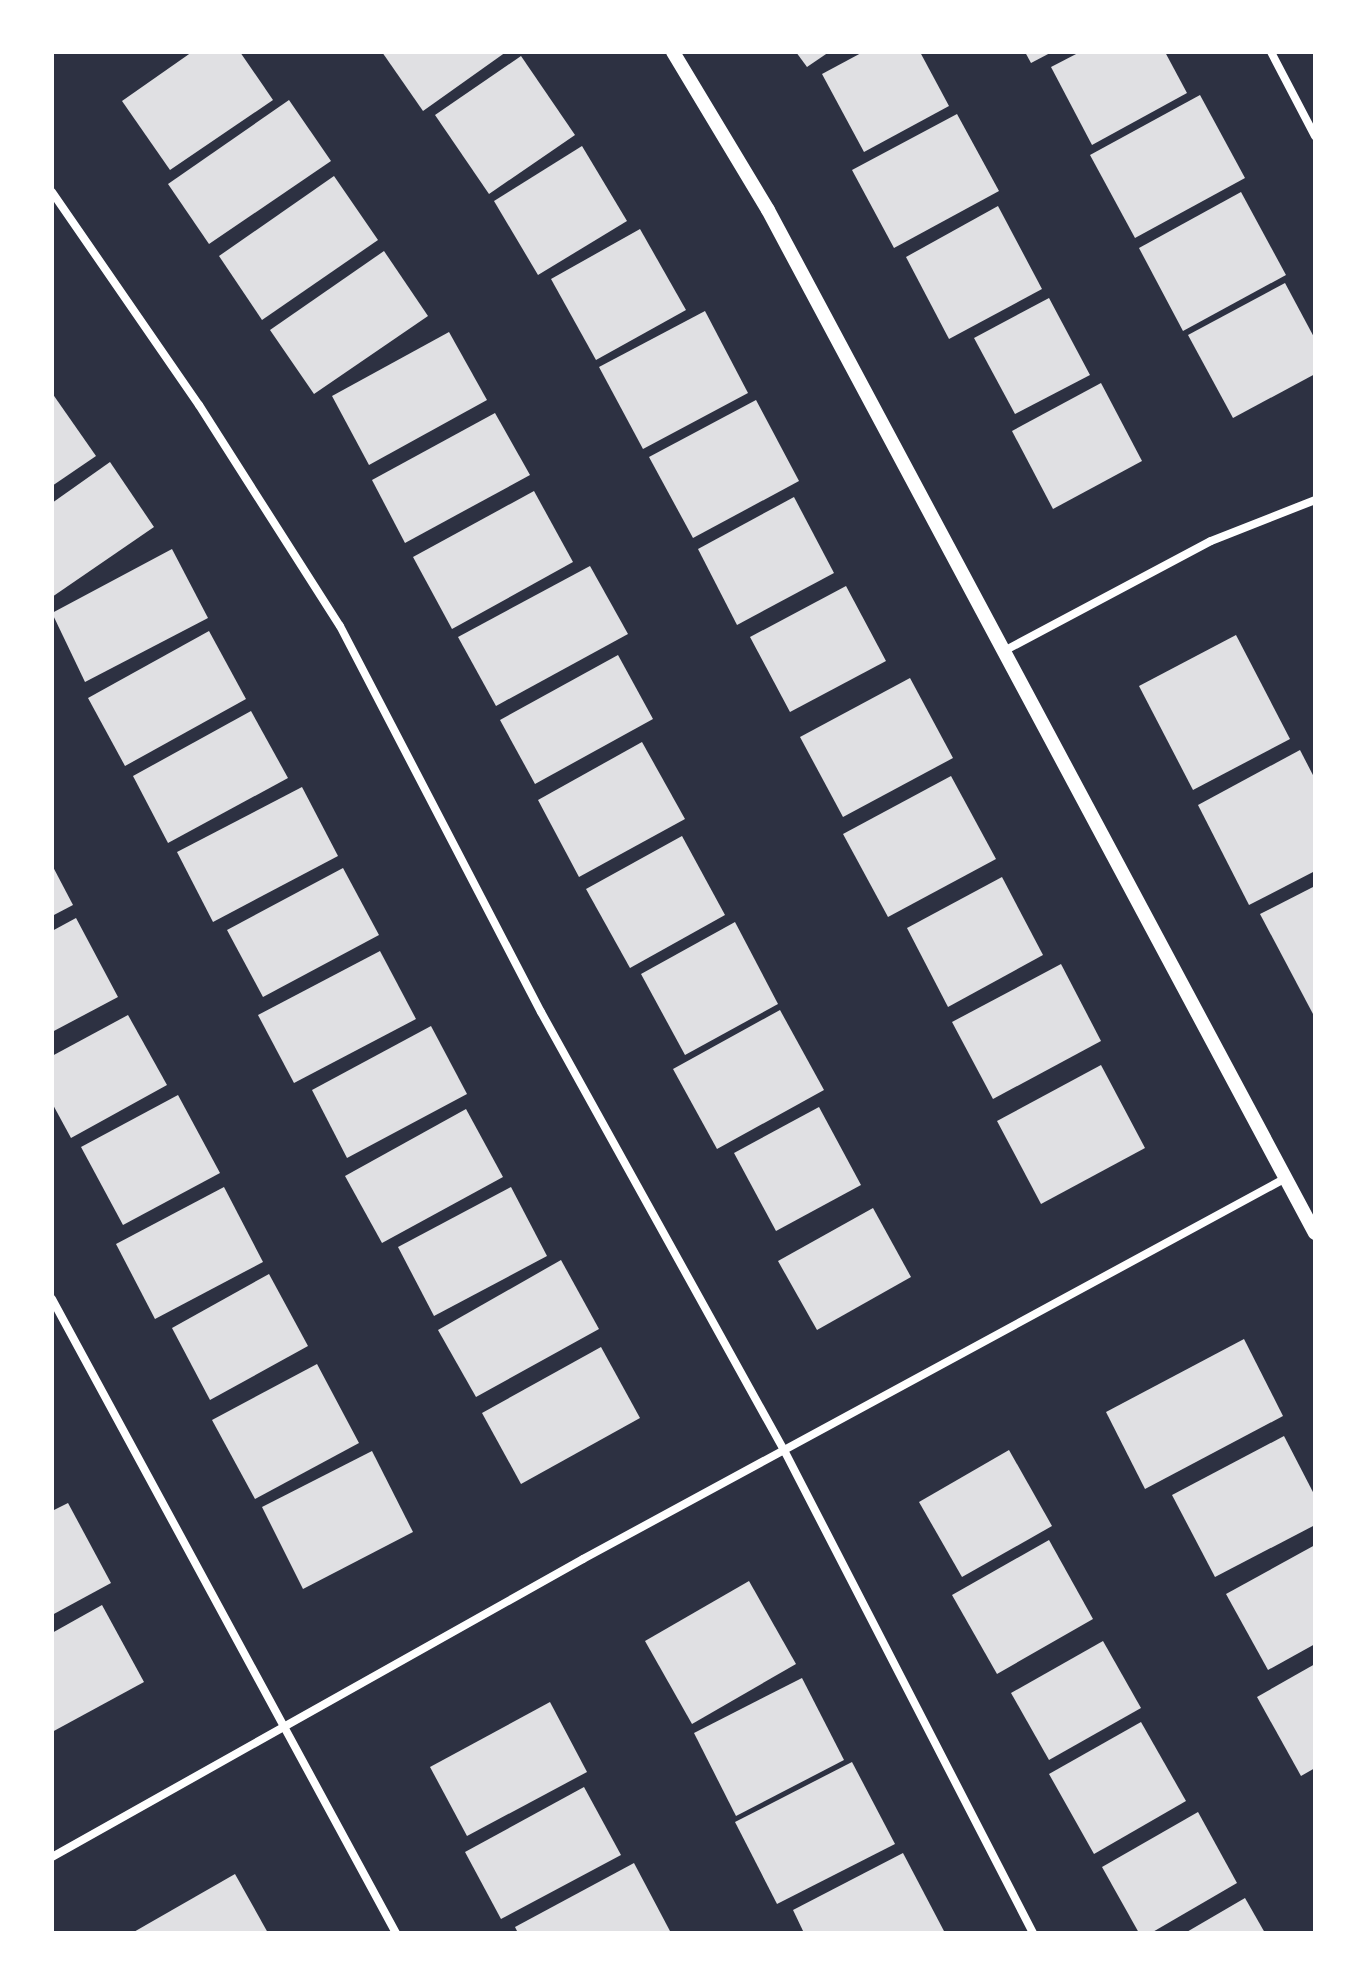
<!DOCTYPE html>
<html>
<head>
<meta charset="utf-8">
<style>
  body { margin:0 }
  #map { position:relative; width:1367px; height:1985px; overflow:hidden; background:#2d3142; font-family:"Fira Sans Condensed",sans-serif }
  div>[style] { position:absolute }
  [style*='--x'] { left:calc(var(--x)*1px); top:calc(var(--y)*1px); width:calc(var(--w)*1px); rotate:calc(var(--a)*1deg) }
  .building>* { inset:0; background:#e0e0e3 }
  .minor>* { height:8px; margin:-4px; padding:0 4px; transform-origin:4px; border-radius:4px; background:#fff }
  .tertiary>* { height:14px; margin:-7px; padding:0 7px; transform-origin:7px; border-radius:7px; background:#fff }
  span { translate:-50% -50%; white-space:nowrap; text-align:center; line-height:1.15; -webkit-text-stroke:8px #fff; paint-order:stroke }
  .frame { position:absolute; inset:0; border:54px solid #fff; pointer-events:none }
</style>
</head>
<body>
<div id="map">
  <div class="building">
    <i style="clip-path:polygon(192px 52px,240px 52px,273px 100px,170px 170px,122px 101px)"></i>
    <i style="clip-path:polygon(382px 52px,506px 52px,423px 111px)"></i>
    <i style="clip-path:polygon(796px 52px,829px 52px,807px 67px)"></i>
    <i style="clip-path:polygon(863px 52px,920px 52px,949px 106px,864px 152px,822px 74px)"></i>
    <i style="clip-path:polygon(1025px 52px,1052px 52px,1031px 63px)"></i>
    <i style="clip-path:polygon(1080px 52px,1165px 52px,1187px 93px,1092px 145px,1051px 67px)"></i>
    <i style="clip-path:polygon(521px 56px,575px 135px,489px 194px,435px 115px)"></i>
    <i style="clip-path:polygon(1200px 95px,1245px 178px,1135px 238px,1090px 155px)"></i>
    <i style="clip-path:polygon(289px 100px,331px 161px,209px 244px,168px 184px)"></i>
    <i style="clip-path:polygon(957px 114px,999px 191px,894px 248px,852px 170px)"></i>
    <i style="clip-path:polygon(582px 146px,627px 221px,538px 275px,494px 201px)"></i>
    <i style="clip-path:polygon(334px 176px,378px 240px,262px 320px,219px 256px)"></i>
    <i style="clip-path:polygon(1241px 192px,1286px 275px,1183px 331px,1139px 248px)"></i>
    <i style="clip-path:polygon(998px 206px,1042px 289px,949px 339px,906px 257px)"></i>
    <i style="clip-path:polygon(640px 229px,686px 310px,596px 360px,551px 279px)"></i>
    <i style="clip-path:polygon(384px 251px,428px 316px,314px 394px,270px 330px)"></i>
    <i style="clip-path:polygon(1285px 283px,1315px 339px,1315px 374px,1233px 418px,1188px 335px)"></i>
    <i style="clip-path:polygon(1049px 298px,1090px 375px,1015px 414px,974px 338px)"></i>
    <i style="clip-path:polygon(705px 311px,748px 393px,643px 449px,599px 367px)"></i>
    <i style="clip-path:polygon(449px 332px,487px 400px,369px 465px,332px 396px)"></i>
    <i style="clip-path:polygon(1101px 383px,1142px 461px,1053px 509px,1012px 431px)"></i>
    <i style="clip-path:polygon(52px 393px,96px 456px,52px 486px)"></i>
    <i style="clip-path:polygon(756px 400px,799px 481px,693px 538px,649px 457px)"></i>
    <i style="clip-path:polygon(495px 413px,530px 475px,405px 543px,372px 480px)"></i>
    <i style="clip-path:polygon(110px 462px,154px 527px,52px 597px,52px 503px)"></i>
    <i style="clip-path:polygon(534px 491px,573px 562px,452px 629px,413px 557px)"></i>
    <i style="clip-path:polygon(794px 497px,834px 573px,737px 625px,698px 549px)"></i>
    <i style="clip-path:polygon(172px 549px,208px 618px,85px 682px,52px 613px)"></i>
    <i style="clip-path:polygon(590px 566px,628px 634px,496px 706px,458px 637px)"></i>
    <i style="clip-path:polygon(846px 586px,886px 661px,790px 712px,750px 637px)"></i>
    <i style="clip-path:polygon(209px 631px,246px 699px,125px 766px,88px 698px)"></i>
    <i style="clip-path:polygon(1236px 635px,1290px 739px,1193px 790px,1139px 686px)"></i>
    <i style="clip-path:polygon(618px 655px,653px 719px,535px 784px,500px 720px)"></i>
    <i style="clip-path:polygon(910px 678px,953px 758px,843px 817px,800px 737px)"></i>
    <i style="clip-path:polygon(251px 711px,288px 778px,168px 843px,133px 776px)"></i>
    <i style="clip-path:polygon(642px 742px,685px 819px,579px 877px,538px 800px)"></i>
    <i style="clip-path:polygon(1300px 750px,1315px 779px,1315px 871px,1249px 905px,1198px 805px)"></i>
    <i style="clip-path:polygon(951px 776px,996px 859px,888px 917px,843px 834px)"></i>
    <i style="clip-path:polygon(302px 787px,338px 856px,213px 922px,177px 852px)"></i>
    <i style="clip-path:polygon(682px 836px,725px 915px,630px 968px,586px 889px)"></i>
    <i style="clip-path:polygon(52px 865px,73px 905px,52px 916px)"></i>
    <i style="clip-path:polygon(343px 868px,379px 935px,263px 997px,227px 930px)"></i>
    <i style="clip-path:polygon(1002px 877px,1043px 955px,948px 1007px,907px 928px)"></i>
    <i style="clip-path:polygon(1315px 886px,1315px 1013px,1313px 1014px,1260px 914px)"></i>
    <i style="clip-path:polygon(76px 918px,118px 997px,52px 1032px,52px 931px)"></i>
    <i style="clip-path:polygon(735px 922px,778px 1004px,685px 1055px,641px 974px)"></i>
    <i style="clip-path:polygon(380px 951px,416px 1019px,294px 1083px,258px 1015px)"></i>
    <i style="clip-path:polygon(1061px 964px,1101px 1041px,993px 1099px,952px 1022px)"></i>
    <i style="clip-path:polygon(780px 1010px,824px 1090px,717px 1149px,673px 1069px)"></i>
    <i style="clip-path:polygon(128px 1015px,167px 1085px,71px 1138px,52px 1103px,52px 1056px)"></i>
    <i style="clip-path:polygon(431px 1026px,467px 1094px,347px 1158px,312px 1090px)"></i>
    <i style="clip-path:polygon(1101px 1065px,1145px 1148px,1041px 1204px,997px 1121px)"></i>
    <i style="clip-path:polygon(178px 1095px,220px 1173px,123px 1225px,81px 1147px)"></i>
    <i style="clip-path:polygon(819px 1107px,861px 1185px,776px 1231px,734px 1153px)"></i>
    <i style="clip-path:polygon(466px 1109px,503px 1177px,382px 1243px,345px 1176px)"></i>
    <i style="clip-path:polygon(224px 1187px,263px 1262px,155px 1319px,116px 1244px)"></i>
    <i style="clip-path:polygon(511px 1187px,547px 1256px,434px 1316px,398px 1247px)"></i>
    <i style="clip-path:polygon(873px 1208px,911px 1277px,817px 1330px,778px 1261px)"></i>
    <i style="clip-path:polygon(561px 1260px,599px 1329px,476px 1397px,438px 1330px)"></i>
    <i style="clip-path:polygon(269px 1274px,308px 1346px,210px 1400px,172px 1328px)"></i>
    <i style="clip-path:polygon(1244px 1339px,1283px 1416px,1145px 1489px,1106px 1412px)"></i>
    <i style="clip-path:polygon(601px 1347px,640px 1418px,521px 1484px,482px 1413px)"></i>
    <i style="clip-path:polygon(317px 1364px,359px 1443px,255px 1499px,212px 1420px)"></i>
    <i style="clip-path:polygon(1284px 1436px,1315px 1496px,1315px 1525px,1215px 1577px,1172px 1495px)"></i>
    <i style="clip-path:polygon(1009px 1450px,1052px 1526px,962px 1577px,919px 1502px)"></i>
    <i style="clip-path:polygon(372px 1451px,413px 1532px,303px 1589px,262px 1507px)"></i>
    <i style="clip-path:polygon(68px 1503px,111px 1583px,52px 1615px,52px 1511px)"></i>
    <i style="clip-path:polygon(1049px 1540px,1093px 1619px,997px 1674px,952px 1595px)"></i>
    <i style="clip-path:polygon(1315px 1545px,1315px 1644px,1268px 1670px,1226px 1594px)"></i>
    <i style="clip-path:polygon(749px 1581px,796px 1664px,692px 1724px,645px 1641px)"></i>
    <i style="clip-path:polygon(102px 1605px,144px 1682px,52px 1732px,52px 1633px)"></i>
    <i style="clip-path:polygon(1103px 1641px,1141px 1708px,1049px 1760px,1011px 1693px)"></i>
    <i style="clip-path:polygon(1315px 1664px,1315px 1768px,1301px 1776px,1257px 1697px)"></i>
    <i style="clip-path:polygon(802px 1678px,844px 1760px,736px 1816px,694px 1733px)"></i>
    <i style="clip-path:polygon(550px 1702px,587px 1772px,467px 1836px,430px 1767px)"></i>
    <i style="clip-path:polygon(1141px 1722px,1186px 1801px,1094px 1854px,1049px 1774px)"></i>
    <i style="clip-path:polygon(852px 1762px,895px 1844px,777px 1904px,735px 1822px)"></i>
    <i style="clip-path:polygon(584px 1787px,621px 1855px,501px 1919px,465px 1852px)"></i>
    <i style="clip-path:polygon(1198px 1812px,1237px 1883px,1151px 1933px,1139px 1933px,1102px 1867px)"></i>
    <i style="clip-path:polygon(903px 1853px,945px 1933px,804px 1933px,793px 1910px)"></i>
    <i style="clip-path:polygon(634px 1863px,671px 1933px,518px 1933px,515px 1927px)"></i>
    <i style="clip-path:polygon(235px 1874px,268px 1933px,132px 1933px)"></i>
    <i style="clip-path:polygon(1245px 1898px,1265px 1933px,1185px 1933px)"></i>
  </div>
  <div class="minor">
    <i style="--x:1271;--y:52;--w:95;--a:62.4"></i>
    <i style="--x:52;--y:192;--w:259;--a:55.4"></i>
    <i style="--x:199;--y:405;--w:262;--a:57.5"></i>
    <i style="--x:340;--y:626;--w:435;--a:62.5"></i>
    <i style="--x:541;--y:1012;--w:503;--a:60.99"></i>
    <i style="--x:785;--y:1452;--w:541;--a:62.72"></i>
    <i style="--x:1004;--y:651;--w:234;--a:-28"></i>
    <i style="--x:1211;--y:541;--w:112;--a:-21.5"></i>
    <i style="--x:52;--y:1299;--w:721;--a:61.52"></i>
    <i style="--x:52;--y:1857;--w:609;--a:-29.3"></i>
    <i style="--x:583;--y:1559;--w:800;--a:-28.46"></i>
  </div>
  <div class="tertiary">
    <i style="--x:673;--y:52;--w:184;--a:59"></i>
    <i style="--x:768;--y:210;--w:1160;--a:61.87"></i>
  </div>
  <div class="frame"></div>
</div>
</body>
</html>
